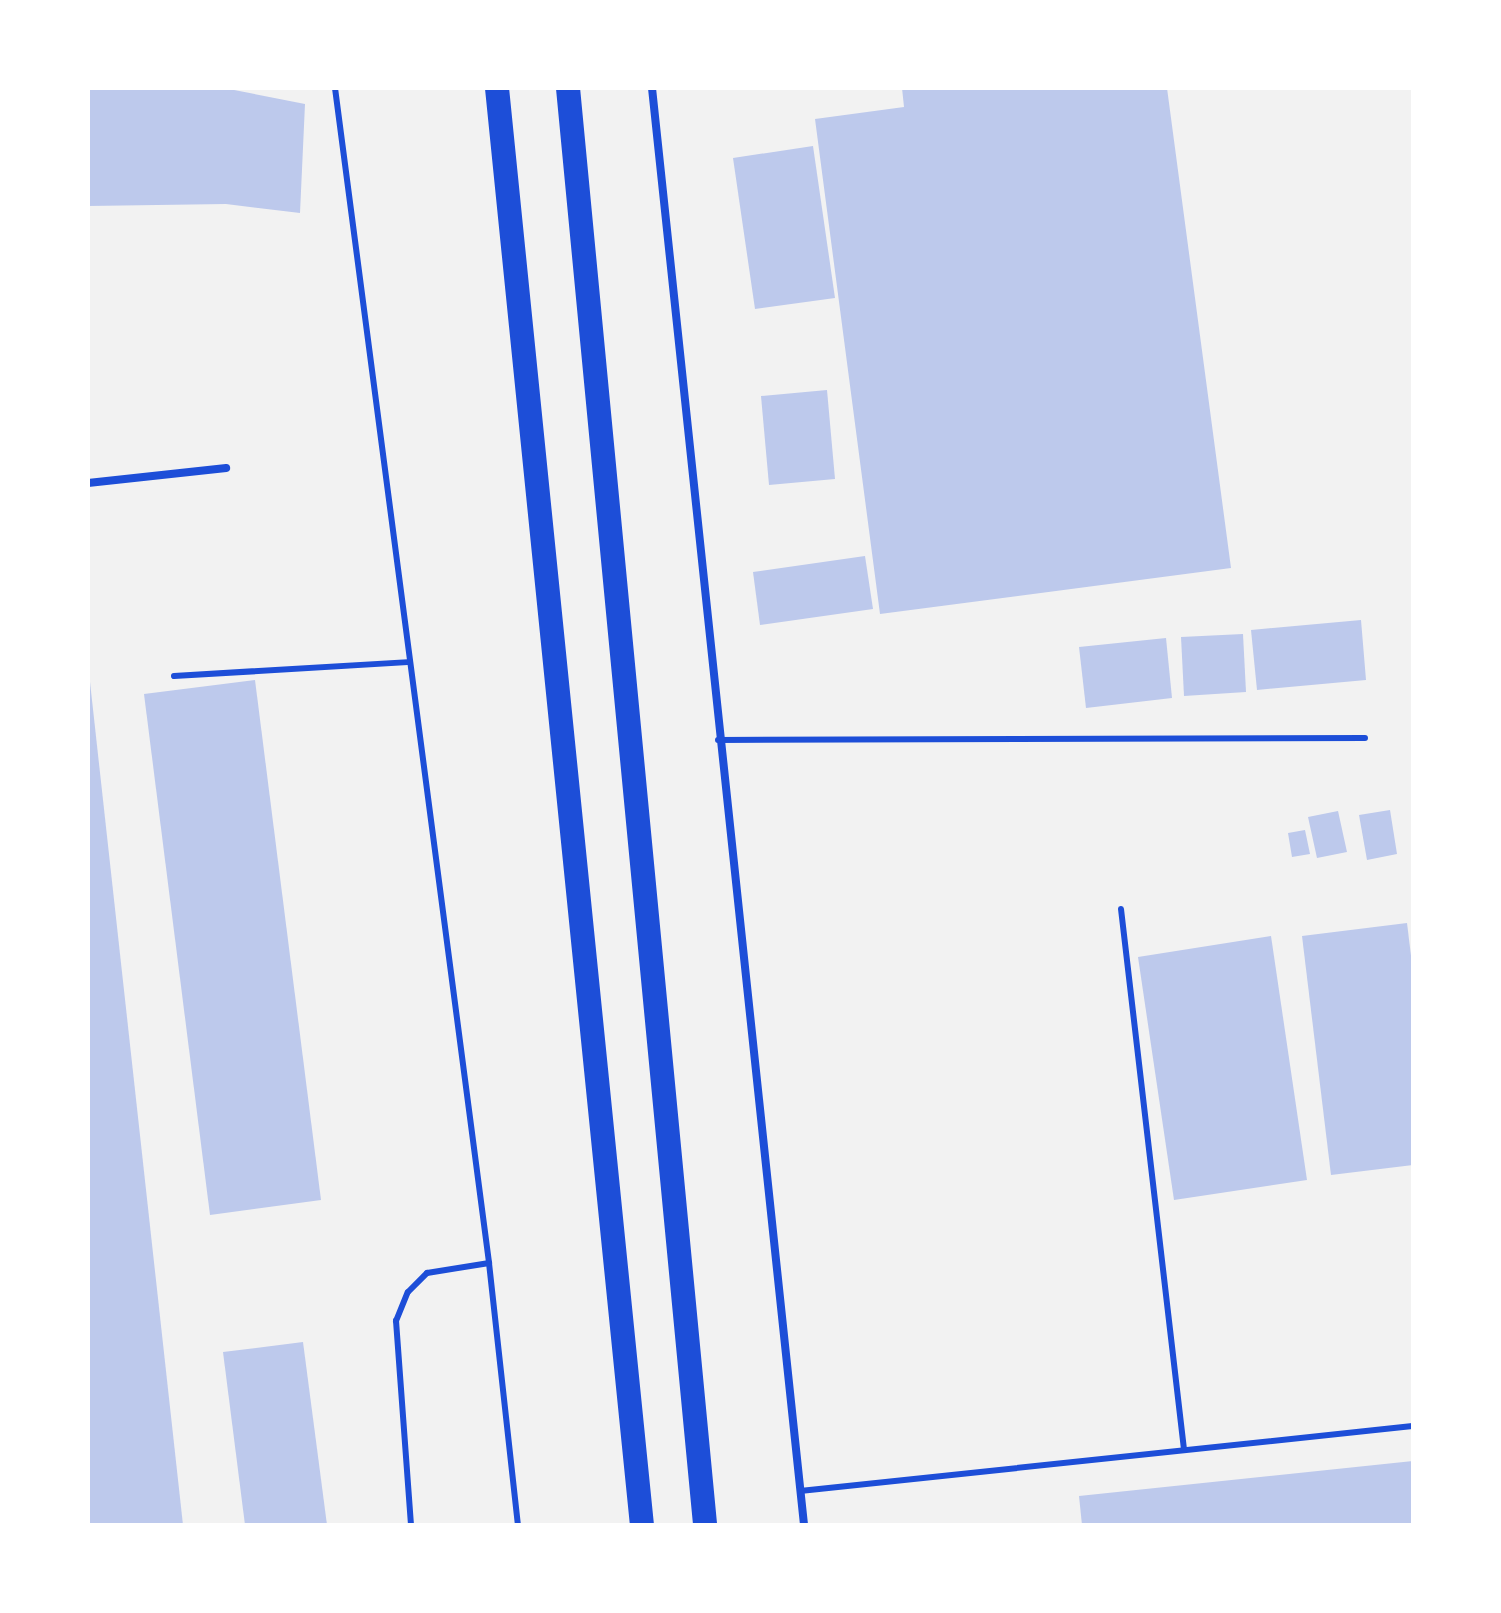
<!DOCTYPE html>
<html>
<head>
<meta charset="utf-8">
<style>
  body { margin:0 }
  #map { position:relative; width:1501px; height:1613px; overflow:hidden; background:#f2f2f2; font-family:Barlow,sans-serif }
  div>[style] { position:absolute }
  [style*='--x'] { left:calc(var(--x)*1px); top:calc(var(--y)*1px); width:calc(var(--w)*1px); rotate:calc(var(--a)*1deg) }
  .building>* { inset:0; background:#bdc9ec }
  .service>* { height:6px; margin:-3px; padding:0 3px; transform-origin:3px; border-radius:3px; background:#1d4ed8 }
  .minor>* { height:8px; margin:-4px; padding:0 4px; transform-origin:4px; border-radius:4px; background:#1d4ed8 }
  .motorway>* { height:24px; margin:-12px; padding:0 12px; transform-origin:12px; border-radius:12px; background:#1d4ed8 }
  span { translate:-50% -50%; white-space:nowrap; text-align:center; line-height:1.15; -webkit-text-stroke:6px #fff; paint-order:stroke }
  .frame { position:absolute; inset:0; border:90px solid #fff; pointer-events:none }
</style>
</head>
<body>
<div id="map">
  <div class="building">
    <i style="clip-path:polygon(88px 88px,224px 88px,305px 104px,300px 213px,226px 204px,88px 206px)"></i>
    <i style="clip-path:polygon(902px 88px,1167px 88px,1231px 568px,880px 614px,815px 119px,904px 107px)"></i>
    <i style="clip-path:polygon(813px 146px,835px 298px,755px 309px,733px 158px)"></i>
    <i style="clip-path:polygon(827px 390px,835px 479px,769px 485px,761px 396px)"></i>
    <i style="clip-path:polygon(865px 556px,873px 609px,760px 625px,753px 572px)"></i>
    <i style="clip-path:polygon(1361px 620px,1366px 680px,1257px 690px,1251px 630px)"></i>
    <i style="clip-path:polygon(1243px 634px,1246px 692px,1184px 696px,1181px 637px)"></i>
    <i style="clip-path:polygon(1166px 638px,1172px 698px,1086px 708px,1079px 647px)"></i>
    <i style="clip-path:polygon(255px 680px,321px 1200px,210px 1215px,144px 694px)"></i>
    <i style="clip-path:polygon(88px 682px,90px 682px,183px 1525px,88px 1525px)"></i>
    <i style="clip-path:polygon(1390px 810px,1397px 854px,1367px 860px,1359px 815px)"></i>
    <i style="clip-path:polygon(1338px 811px,1347px 852px,1317px 858px,1308px 817px)"></i>
    <i style="clip-path:polygon(1305px 830px,1310px 854px,1292px 857px,1288px 833px)"></i>
    <i style="clip-path:polygon(1407px 923px,1413px 972px,1413px 1165px,1331px 1175px,1302px 936px)"></i>
    <i style="clip-path:polygon(1271px 936px,1307px 1180px,1174px 1200px,1138px 957px)"></i>
    <i style="clip-path:polygon(303px 1342px,327px 1525px,245px 1525px,223px 1352px)"></i>
    <i style="clip-path:polygon(1413px 1461px,1413px 1525px,1082px 1525px,1079px 1496px)"></i>
  </div>
  <div class="service">
    <i style="--x:335;--y:88;--w:1185;--a:82.53"></i>
    <i style="--x:489;--y:1263;--w:264;--a:83.7"></i>
    <i style="--x:174;--y:676;--w:234;--a:-3.4"></i>
    <i style="--x:718;--y:740;--w:647;--a:-0.18"></i>
    <i style="--x:1121;--y:909;--w:544;--a:83.35"></i>
    <i style="--x:800;--y:1491;--w:616;--a:-6.05"></i>
    <i style="--x:411;--y:1525;--w:205;--a:-94.2"></i>
    <i style="--x:396;--y:1321;--w:31;--a:-68"></i>
    <i style="--x:408;--y:1292;--w:27;--a:-45"></i>
    <i style="--x:427;--y:1273;--w:63;--a:-9.2"></i>
  </div>
  <div class="minor">
    <i style="--x:652;--y:88;--w:1445;--a:83.96"></i>
    <i style="--x:88;--y:483;--w:139;--a:-6.2"></i>
  </div>
  <div class="motorway">
    <i style="--x:497;--y:88;--w:1444;--a:84.24"></i>
    <i style="--x:568;--y:88;--w:1444;--a:84.55"></i>
  </div>
  <div class="frame"></div>
</div>
</body>
</html>
